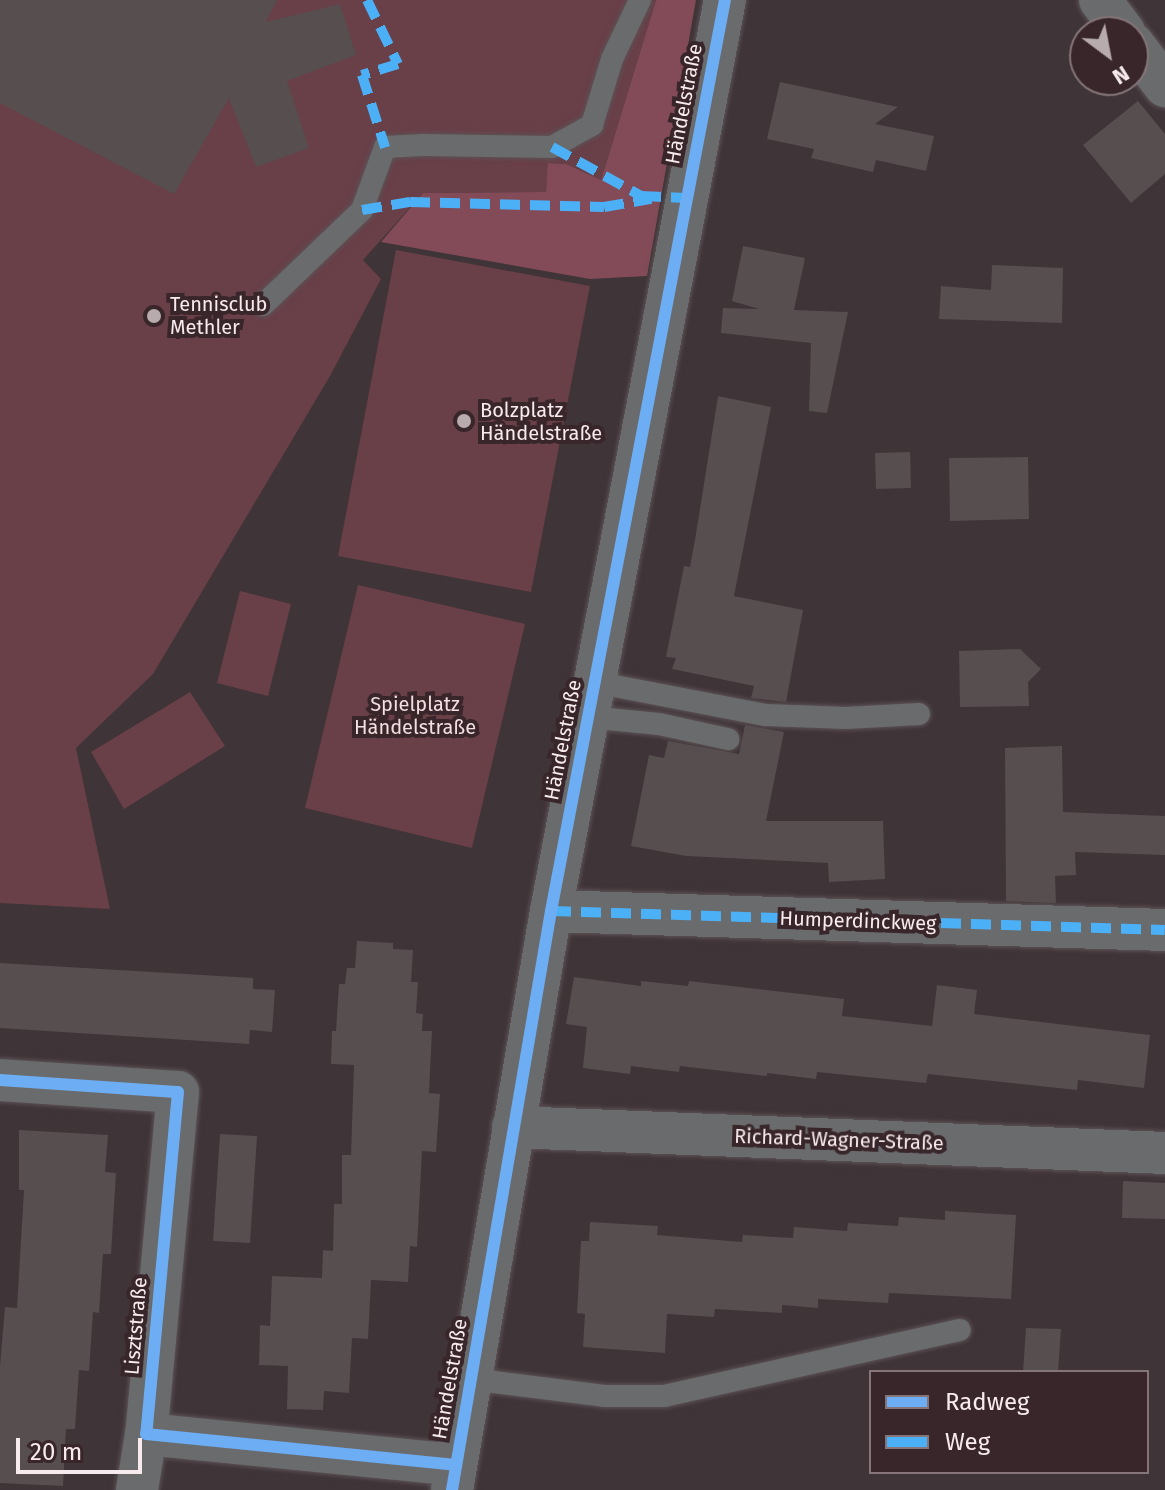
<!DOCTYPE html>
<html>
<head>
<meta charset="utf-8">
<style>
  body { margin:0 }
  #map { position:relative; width:1165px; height:1490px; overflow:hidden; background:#3f3437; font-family:"Fira Sans",sans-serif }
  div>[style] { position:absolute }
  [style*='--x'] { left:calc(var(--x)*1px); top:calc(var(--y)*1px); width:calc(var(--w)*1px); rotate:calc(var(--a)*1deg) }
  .green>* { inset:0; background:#693f48 }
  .forest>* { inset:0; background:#834b58 }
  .building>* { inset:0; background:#574e50 }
  .roads { filter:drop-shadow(0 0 2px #5c5255) drop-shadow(0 0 2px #5c5255) }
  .lane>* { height:22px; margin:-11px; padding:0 11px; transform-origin:11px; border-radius:11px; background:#6a6b6d }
  .street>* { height:42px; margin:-21px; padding:0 21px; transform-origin:21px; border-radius:21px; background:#6a6b6d }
  .quiet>* { height:10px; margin-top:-5px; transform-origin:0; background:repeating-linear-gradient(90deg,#4cb0f7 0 20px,transparent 0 30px) }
  .cycleway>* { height:12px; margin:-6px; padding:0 6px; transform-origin:6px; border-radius:6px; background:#6dadf4 }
  .dots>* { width:22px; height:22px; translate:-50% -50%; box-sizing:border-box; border:4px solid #38262a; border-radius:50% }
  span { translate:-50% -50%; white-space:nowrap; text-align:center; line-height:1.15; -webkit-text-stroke:8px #38262a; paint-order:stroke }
  .street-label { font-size:20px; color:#f8ebed }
  .poi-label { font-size:20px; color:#f8ebed }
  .left { translate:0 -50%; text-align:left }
  .park-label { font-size:20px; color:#f3dee1 }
  .legend { position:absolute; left:869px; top:1370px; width:280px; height:104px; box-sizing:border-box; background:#38262a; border:2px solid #857578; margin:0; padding:10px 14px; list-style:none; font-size:24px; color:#f8ebed }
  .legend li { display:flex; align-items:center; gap:16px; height:40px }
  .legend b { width:40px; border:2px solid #857578 }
  .north { position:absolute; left:1069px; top:16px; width:80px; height:80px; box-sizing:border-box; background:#38262a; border:2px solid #857578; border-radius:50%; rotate:148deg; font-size:22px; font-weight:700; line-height:32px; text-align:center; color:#f8ebed }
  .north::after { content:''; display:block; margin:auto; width:28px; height:36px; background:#b7abad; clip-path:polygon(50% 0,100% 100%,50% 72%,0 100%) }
  .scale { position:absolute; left:16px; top:1438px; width:126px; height:36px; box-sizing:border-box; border:4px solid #f8ebed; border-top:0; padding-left:10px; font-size:24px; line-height:28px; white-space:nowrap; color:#f8ebed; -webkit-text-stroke:6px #38262a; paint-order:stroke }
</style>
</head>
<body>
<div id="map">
  <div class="green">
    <i style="clip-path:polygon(0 0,656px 0,601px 180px,566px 164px,549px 163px,546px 192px,423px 193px,363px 260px,381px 279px,330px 376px,153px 674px,76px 748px,110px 909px,0 903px)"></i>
    <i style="clip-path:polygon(396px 250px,590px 286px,531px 592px,338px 556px)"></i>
    <i style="clip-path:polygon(358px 585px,525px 624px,472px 848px,305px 808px)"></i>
    <i style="clip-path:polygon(240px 591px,291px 604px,268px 696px,217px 683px)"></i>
    <i style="clip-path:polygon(190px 692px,225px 746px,124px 809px,91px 752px)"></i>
  </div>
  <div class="forest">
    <i style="clip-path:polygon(656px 0,696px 0,647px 276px,590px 279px,381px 242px,423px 193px,546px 192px,548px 163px,566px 164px,601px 180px)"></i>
  </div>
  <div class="building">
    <i style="clip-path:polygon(0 0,277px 0,266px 22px,340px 4px,356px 55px,287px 81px,309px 148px,256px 167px,229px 98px,174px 194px,0 103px)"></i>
    <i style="clip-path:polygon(780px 82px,898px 107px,875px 124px,934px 136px,926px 171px,876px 160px,873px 172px,811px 158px,814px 149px,767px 139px)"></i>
    <i style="clip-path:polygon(1138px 101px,1165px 134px,1165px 174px,1131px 203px,1083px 145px)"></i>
    <i style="clip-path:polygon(743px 246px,805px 258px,794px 310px,848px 312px,827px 413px,809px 411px,811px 343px,721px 333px,723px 308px,759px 309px,732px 301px)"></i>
    <i style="clip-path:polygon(992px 265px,1063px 268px,1062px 323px,939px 319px,941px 286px,991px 290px)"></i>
    <i style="clip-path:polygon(718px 396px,771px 407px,734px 596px,803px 610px,786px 702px,751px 698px,754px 686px,672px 669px,676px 658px,666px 657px,684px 566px,690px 567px,696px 534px)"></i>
    <i style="clip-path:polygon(910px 452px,911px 488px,876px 489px,875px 453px)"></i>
    <i style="clip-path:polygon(1028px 457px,1029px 519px,950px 521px,949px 458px)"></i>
    <i style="clip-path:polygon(1020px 649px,1041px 669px,1028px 682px,1029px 706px,960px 707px,959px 651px)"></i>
    <i style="clip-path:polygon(745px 725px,784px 732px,766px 821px,883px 821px,885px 879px,829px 882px,828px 863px,686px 856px,631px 846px,649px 755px,664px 758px,668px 741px,739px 754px)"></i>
    <i style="clip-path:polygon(1062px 746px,1063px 812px,1165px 816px,1165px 855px,1075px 852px,1076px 875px,1055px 876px,1056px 903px,1006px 901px,1005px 748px)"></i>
    <i style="clip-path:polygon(357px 941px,393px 943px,393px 949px,413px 950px,411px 982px,418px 982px,416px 1013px,423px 1014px,422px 1031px,432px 1031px,429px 1093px,440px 1094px,436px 1152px,422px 1151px,417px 1247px,410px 1246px,408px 1282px,371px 1280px,368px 1339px,352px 1338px,349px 1393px,324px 1391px,323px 1410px,287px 1409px,288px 1366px,259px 1365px,260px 1325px,270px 1326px,272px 1276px,322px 1278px,323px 1250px,333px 1251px,334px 1204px,342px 1204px,342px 1155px,351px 1155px,354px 1065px,331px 1064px,332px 1031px,336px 1031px,339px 984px,345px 984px,347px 968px,355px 968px)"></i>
    <i style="clip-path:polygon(0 963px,253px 978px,253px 989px,275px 990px,272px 1032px,250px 1030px,249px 1044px,0 1028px)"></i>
    <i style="clip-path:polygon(574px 977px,641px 986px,641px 981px,688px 986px,689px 981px,844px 999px,842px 1016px,932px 1026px,937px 985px,977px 990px,974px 1014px,1150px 1035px,1144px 1088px,1078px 1080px,1077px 1090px,928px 1074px,926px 1083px,817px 1072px,816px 1079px,767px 1073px,767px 1076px,680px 1066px,679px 1072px,631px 1066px,630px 1074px,583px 1068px,587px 1027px,566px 1024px)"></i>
    <i style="clip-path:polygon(19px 1130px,108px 1135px,105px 1172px,116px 1173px,111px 1254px,103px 1254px,99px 1313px,93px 1312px,89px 1371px,79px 1370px,75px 1429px,66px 1429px,63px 1486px,0 1483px,0 1366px,5px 1307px,17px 1308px,24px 1190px,19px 1190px)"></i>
    <i style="clip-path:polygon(220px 1134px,257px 1136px,250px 1243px,213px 1241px)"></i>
    <i style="clip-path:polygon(1123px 1181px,1165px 1183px,1165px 1219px,1122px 1218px)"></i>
    <i style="clip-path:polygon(945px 1211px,1016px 1215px,1011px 1299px,889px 1293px,888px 1303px,818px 1299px,818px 1308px,782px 1305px,782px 1313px,715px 1309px,714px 1317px,667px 1314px,665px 1353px,583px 1347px,585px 1314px,577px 1313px,581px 1241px,589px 1241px,590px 1222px,658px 1226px,657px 1235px,742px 1242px,743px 1235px,793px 1238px,794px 1227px,847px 1231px,848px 1223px,898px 1226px,899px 1217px,945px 1220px)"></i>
    <i style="clip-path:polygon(1026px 1328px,1061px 1329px,1058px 1372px,1023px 1372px)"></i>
  </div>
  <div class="roads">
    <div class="lane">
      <i style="--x:263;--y:305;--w:137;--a:-43.8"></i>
      <i style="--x:362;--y:210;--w:67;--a:-69.9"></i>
      <i style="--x:385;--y:147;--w:38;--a:-3"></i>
      <i style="--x:423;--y:145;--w:129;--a:0.9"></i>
      <i style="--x:552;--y:147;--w:46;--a:-28.8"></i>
      <i style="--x:592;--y:125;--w:69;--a:-73.1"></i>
      <i style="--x:612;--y:59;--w:65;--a:-64.6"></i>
      <i style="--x:594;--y:682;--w:175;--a:10.9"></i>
      <i style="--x:766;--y:715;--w:80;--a:2.1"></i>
      <i style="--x:846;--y:718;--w:73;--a:-3.1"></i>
      <i style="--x:588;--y:717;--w:71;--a:5.6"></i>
      <i style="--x:659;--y:724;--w:71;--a:12.3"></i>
      <i style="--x:470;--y:1379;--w:135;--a:7.2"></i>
      <i style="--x:604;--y:1396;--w:60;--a:0"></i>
      <i style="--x:664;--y:1396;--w:303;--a:-12.6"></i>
    </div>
    <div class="street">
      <i style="--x:1100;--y:0;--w:40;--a:53"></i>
      <i style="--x:1133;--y:44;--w:53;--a:52.7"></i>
      <i style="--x:551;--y:911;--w:614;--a:1.77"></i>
      <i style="--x:0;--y:1080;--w:178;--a:3.9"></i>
      <i style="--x:178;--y:1092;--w:343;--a:95.3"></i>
      <i style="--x:146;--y:1434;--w:311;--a:5.7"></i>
      <i style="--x:513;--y:1127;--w:653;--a:2.28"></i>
      <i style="--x:137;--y:1490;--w:57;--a:-80.9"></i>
      <i style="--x:452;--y:1490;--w:587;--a:-80.3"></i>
      <i style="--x:551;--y:911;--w:927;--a:-79.19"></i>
    </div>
  </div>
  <div class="quiet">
    <i style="--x:367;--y:0;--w:71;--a:64.2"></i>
    <i style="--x:398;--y:64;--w:38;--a:163"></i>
    <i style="--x:362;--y:75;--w:76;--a:72.3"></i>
    <i style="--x:552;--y:147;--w:102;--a:28.8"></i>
    <i style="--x:641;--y:196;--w:45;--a:2.5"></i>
    <i style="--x:362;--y:210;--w:49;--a:-9.5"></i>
    <i style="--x:410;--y:202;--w:194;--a:1.5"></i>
    <i style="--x:604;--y:207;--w:48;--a:-9.7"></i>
    <i style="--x:551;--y:911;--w:614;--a:1.77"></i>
  </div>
  <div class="cycleway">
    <i style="--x:0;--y:1080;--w:178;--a:3.9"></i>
    <i style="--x:178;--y:1092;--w:343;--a:95.3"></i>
    <i style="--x:146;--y:1434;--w:311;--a:5.7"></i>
    <i style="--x:452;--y:1490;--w:587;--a:-80.3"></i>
    <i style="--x:551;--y:911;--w:927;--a:-79.19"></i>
  </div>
  <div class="dots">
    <i style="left:154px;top:316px;background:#b7abad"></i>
    <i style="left:464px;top:421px;background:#b7abad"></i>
  </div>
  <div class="street-label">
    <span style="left:684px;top:104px;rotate:-79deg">Händelstraße</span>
    <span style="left:563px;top:740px;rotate:-79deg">Händelstraße</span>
    <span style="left:858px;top:921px;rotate:2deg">Humperdinckweg</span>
    <span style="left:839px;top:1140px;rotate:2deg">Richard-Wagner-Straße</span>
    <span style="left:136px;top:1326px;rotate:-85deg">Lisztstraße</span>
    <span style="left:450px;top:1379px;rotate:-80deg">Händelstraße</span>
  </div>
  <div class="poi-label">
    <span class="left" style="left:170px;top:316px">Tennisclub<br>Methler</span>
    <span class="left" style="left:480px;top:422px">Bolzplatz<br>Händelstraße</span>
  </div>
  <div class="park-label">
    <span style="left:415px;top:716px">Spielplatz<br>Händelstraße</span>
  </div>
  <ul class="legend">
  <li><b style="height:10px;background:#6dadf4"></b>Radweg</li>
  <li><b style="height:10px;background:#4cb0f7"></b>Weg</li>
  </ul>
  <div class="north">N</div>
  <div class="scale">20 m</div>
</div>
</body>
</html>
